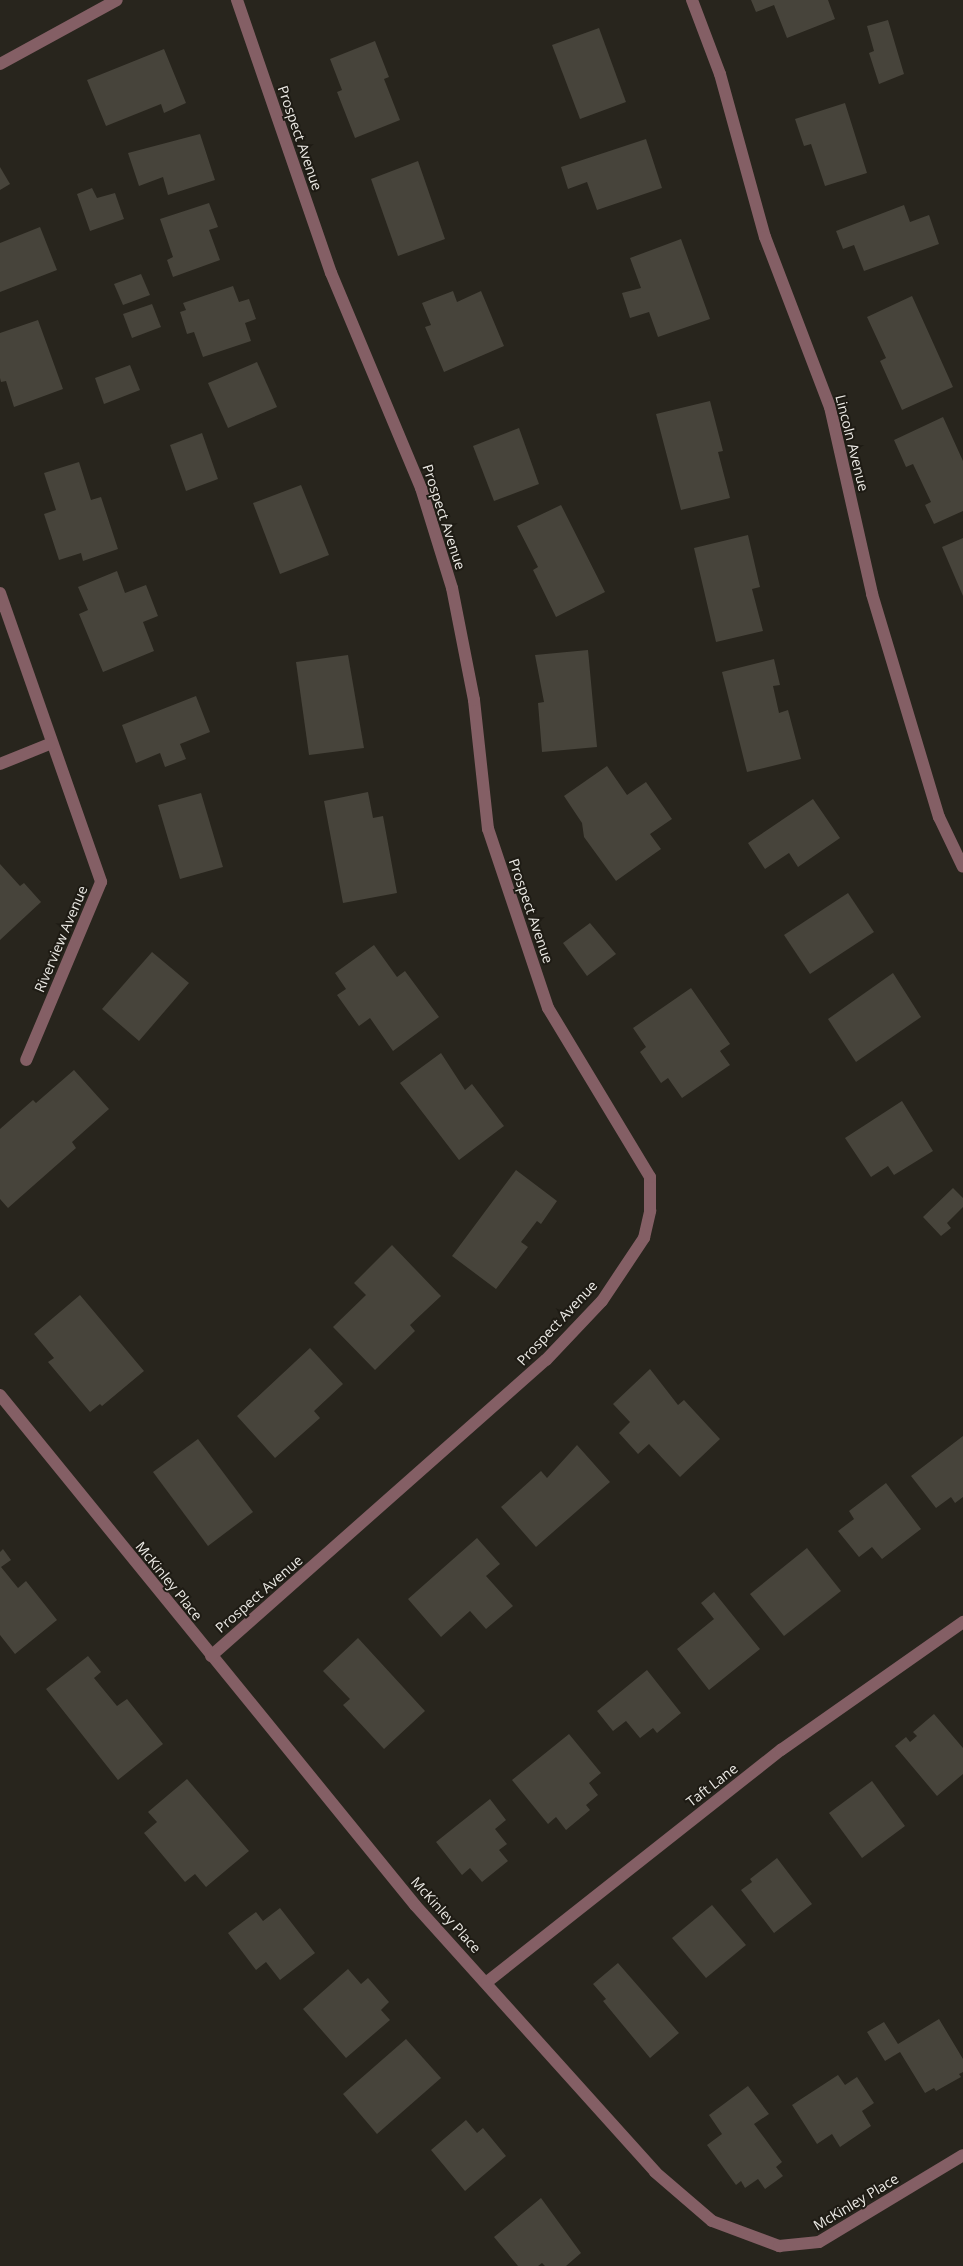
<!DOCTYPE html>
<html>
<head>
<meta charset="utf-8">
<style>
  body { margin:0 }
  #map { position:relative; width:963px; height:2266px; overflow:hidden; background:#28251d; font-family:"Open Sans",sans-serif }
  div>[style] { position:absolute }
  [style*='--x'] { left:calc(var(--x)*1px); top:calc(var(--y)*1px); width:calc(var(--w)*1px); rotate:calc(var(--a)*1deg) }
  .building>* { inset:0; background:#47443b }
  .minor>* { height:12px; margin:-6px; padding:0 6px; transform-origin:6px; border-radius:6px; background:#845f65 }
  span { translate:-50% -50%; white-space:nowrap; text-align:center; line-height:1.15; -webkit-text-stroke:4px #1e1b14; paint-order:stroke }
  .street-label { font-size:14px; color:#eceae5 }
</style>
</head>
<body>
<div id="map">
  <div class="building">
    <i style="clip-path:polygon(751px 0,828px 0,835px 19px,787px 38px,774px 5px,756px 12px)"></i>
    <i style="clip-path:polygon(888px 20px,904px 74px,879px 84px,869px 53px,874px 51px,867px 26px)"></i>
    <i style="clip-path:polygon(599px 28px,626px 102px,580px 119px,552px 45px)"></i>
    <i style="clip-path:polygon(375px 41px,389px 77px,384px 79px,400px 120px,355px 138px,337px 92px,342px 90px,330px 59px)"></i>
    <i style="clip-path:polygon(164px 49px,186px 103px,164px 113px,161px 104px,106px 126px,87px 80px)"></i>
    <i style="clip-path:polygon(845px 103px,867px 173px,825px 186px,811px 144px,804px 146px,795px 119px)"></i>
    <i style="clip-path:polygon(200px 134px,215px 180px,168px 195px,163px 177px,139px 186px,128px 153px)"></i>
    <i style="clip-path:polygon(646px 139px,662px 188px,597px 210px,587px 182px,568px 189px,561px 167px)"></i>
    <i style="clip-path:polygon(418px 161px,445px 239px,398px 256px,371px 179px)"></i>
    <i style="clip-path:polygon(0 167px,10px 184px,0 190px)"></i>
    <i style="clip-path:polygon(92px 188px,97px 198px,115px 193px,124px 219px,90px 231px,77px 194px)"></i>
    <i style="clip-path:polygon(209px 203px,218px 227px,209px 230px,220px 260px,173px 277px,167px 260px,173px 257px,160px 219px)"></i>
    <i style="clip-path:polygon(904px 205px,910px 222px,929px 215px,939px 244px,864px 271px,854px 245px,843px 249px,836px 231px)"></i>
    <i style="clip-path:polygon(40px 227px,57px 270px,0 292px,0 243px)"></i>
    <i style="clip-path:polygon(681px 239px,710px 319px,658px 337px,649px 312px,630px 318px,622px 293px,641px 288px,630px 258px)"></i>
    <i style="clip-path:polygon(141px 274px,150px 295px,123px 305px,114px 284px)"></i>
    <i style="clip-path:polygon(233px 286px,239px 302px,249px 299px,256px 319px,245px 323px,251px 341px,203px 357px,194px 332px,187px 334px,180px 312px,186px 310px,183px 303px)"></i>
    <i style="clip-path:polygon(453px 291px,457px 302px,481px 291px,504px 346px,444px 372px,425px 327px,431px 325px,422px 303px)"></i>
    <i style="clip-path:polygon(912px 296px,953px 387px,902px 410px,880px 361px,886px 358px,867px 317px)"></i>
    <i style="clip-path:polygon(152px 304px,161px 327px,132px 338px,123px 314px)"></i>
    <i style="clip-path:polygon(38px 320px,63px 389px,14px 407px,6px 381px,1px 382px,0 378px,0 333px)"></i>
    <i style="clip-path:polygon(257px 362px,277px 407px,228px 428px,208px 383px)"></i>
    <i style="clip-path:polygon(130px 365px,140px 390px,104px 404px,95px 378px)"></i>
    <i style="clip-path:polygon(710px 401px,723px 451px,718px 452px,730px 498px,681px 510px,656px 414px)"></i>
    <i style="clip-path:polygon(943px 417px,963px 461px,963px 511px,934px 524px,925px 505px,931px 502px,913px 464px,906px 467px,894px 440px)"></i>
    <i style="clip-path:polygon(519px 428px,539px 484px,494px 501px,473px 446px)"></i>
    <i style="clip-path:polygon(202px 433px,218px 479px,186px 491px,170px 445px)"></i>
    <i style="clip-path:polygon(79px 462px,91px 500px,101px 497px,118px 549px,83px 561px,81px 553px,59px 560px,44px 514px,56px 510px,44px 473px)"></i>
    <i style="clip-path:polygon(301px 485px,329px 555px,280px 574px,253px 503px)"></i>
    <i style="clip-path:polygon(561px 505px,605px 592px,556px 617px,533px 570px,538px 567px,517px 526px)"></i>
    <i style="clip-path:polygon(748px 535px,760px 587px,752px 589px,763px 631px,716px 642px,694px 548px)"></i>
    <i style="clip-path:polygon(963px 538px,963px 596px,942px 547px)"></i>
    <i style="clip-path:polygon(117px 571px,125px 593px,146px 585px,158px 616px,143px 622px,154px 651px,103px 672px,79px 614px,88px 610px,78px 587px)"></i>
    <i style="clip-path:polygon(588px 650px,597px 747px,542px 752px,538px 703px,544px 702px,535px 655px)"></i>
    <i style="clip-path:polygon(348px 655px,364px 748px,309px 755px,296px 662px)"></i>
    <i style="clip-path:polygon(774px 659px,780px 685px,773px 686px,779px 713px,788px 710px,801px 759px,747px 772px,722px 672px)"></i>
    <i style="clip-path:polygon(196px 696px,210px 732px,180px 744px,186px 759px,165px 767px,160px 753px,136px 763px,122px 725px)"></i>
    <i style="clip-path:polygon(607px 766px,627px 795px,646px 782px,672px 819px,650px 834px,661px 849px,616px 881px,584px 837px,582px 823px,564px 796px)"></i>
    <i style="clip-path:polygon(368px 792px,373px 818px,383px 816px,397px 893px,343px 903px,324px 801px)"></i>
    <i style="clip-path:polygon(201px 793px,223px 867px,180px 879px,158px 805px)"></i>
    <i style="clip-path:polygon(813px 799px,840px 838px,798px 867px,789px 853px,765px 869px,748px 843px)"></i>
    <i style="clip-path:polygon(0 864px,20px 886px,24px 883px,41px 902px,0 940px)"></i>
    <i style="clip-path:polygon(848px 893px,874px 932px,810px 974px,784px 935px)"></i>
    <i style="clip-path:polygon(590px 923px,616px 954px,587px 976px,563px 943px)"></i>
    <i style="clip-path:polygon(374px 945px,397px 977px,405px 971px,439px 1017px,393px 1051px,370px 1018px,359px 1026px,337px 995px,346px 989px,335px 973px)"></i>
    <i style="clip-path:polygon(152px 952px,189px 983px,139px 1041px,102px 1009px)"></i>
    <i style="clip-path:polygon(893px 973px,921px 1017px,856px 1062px,828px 1019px)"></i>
    <i style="clip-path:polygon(691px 988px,730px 1044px,720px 1051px,730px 1065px,682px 1098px,668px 1078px,661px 1083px,640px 1052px,646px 1047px,633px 1028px)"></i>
    <i style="clip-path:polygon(441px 1053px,465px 1090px,472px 1084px,504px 1126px,459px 1160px,400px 1083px)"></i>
    <i style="clip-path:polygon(74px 1070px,109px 1109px,72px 1142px,76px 1148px,8px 1208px,0 1199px,0 1129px,33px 1100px,36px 1103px)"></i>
    <i style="clip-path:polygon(902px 1101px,933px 1151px,894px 1175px,888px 1166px,871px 1177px,845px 1138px)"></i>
    <i style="clip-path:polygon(516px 1170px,557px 1201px,541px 1224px,537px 1221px,521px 1242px,528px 1247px,496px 1289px,452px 1256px)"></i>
    <i style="clip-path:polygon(953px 1188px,963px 1198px,963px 1207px,947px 1223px,951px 1228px,941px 1236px,923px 1217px)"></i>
    <i style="clip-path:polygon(392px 1245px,441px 1296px,410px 1325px,415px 1331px,375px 1370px,333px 1327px,366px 1295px,354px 1283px)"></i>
    <i style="clip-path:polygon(80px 1295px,144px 1371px,102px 1406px,100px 1404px,90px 1412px,48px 1362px,54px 1358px,34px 1334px)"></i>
    <i style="clip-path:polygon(310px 1348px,343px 1384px,314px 1411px,320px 1418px,275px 1458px,237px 1416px)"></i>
    <i style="clip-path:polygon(650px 1369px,678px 1405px,684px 1400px,720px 1439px,680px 1477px,649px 1444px,638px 1454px,619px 1433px,630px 1422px,613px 1404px)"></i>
    <i style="clip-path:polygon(963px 1436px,963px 1497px,955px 1503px,951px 1497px,936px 1508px,911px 1476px)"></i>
    <i style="clip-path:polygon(198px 1439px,253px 1512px,208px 1546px,153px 1472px)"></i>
    <i style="clip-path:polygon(577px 1445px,610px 1482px,536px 1547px,501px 1507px,541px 1471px,547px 1478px)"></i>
    <i style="clip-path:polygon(886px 1483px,921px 1529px,882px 1559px,872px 1547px,859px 1557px,838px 1531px,854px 1519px,849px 1511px)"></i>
    <i style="clip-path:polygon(477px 1538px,500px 1564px,486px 1576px,513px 1606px,486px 1629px,470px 1611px,441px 1637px,408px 1599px)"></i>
    <i style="clip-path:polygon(807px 1548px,841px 1591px,784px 1636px,750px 1594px)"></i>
    <i style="clip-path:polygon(3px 1549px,11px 1560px,1px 1567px,18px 1588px,26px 1581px,57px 1620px,15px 1654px,0 1635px,0 1552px)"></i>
    <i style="clip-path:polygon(714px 1592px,760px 1649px,709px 1690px,677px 1649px,714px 1619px,701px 1603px)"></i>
    <i style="clip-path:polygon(358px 1638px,425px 1711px,384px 1749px,343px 1705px,350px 1699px,323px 1671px)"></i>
    <i style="clip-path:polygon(88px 1656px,101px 1672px,94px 1678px,117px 1706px,127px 1699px,163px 1744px,118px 1780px,46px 1689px)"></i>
    <i style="clip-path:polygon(647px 1670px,681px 1713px,657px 1733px,653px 1728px,640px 1738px,626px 1721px,613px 1731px,597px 1711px)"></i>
    <i style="clip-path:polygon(934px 1714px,963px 1748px,963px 1774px,937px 1796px,895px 1746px,906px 1737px,910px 1742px,917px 1736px,913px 1732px)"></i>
    <i style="clip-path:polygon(569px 1734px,601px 1773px,589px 1783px,598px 1795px,586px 1805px,590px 1810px,566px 1830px,556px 1817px,548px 1824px,512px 1780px)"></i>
    <i style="clip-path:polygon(187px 1779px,249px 1851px,206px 1887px,195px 1874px,185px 1882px,144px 1833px,157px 1822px,148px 1812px)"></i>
    <i style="clip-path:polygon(872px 1781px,905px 1826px,862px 1858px,829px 1813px)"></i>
    <i style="clip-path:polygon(490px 1799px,506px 1820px,495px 1829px,507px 1844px,499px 1850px,508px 1861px,482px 1882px,470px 1868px,462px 1875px,436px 1842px)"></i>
    <i style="clip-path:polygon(777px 1858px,812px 1904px,774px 1933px,741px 1890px,752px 1882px,750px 1879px)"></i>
    <i style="clip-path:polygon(712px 1905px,746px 1945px,706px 1978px,672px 1938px)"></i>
    <i style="clip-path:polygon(280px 1908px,315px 1953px,280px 1980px,266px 1962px,256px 1970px,228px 1933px,256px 1912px,263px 1921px)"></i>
    <i style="clip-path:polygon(618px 1963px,679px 2033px,650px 2058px,603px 2001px,606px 1999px,593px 1984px)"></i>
    <i style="clip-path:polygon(348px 1969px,361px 1984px,368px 1978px,389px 2002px,381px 2010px,390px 2020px,346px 2058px,303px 2009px)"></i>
    <i style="clip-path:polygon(939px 2019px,963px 2059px,963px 2072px,959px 2074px,961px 2077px,936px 2091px,934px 2088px,925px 2093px,900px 2052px,885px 2061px,867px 2032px,884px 2022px,898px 2044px)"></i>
    <i style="clip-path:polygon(406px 2039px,441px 2078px,377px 2134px,343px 2094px)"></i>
    <i style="clip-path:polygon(838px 2075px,845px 2085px,857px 2077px,874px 2103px,862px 2111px,871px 2126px,840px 2147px,832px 2134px,817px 2144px,792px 2105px)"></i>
    <i style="clip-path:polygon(748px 2086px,769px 2114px,754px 2124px,782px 2162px,776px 2167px,783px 2176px,765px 2189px,758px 2179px,745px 2188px,741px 2181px,736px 2185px,707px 2145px,722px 2134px,709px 2115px)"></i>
    <i style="clip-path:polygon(466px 2120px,477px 2133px,483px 2128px,506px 2156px,465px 2191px,431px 2150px)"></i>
    <i style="clip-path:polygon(541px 2198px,581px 2253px,566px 2266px,545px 2266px,542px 2263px,538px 2266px,518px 2266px,494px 2237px)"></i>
  </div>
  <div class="minor">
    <i style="--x:692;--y:0;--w:79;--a:69.3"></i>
    <i style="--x:720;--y:74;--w:169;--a:74.6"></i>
    <i style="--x:765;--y:237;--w:182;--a:69.1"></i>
    <i style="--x:830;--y:407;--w:192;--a:77.3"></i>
    <i style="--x:872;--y:594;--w:233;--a:73.3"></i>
    <i style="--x:939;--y:817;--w:55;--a:64.4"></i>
    <i style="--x:0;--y:64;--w:133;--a:-28.7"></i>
    <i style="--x:0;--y:593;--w:306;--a:70.7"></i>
    <i style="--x:101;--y:882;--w:193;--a:112.8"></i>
    <i style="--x:0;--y:764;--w:56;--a:-22"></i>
    <i style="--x:0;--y:1395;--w:658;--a:50.86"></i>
    <i style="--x:415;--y:1905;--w:359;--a:48"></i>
    <i style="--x:655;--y:2172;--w:75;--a:40.7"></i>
    <i style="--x:712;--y:2221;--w:72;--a:20.5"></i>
    <i style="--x:779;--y:2246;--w:40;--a:-5.7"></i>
    <i style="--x:819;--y:2242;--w:168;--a:-31.1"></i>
    <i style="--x:211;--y:1656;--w:447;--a:-41.5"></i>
    <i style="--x:546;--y:1360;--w:81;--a:-46.5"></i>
    <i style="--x:602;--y:1301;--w:76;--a:-56.3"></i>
    <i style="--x:644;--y:1238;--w:28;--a:-77"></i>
    <i style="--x:650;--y:1211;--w:34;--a:-90"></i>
    <i style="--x:650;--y:1177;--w:197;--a:-121.1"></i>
    <i style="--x:548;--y:1008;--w:189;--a:-108.5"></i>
    <i style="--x:488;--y:829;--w:130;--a:-96.2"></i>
    <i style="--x:474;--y:700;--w:114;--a:-101.1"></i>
    <i style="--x:452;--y:588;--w:105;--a:-107.2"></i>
    <i style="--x:421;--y:488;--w:233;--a:-112.7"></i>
    <i style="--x:331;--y:273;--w:289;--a:-109"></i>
    <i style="--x:487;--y:1982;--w:375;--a:-38.3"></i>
    <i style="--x:781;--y:1750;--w:223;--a:-35.1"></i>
  </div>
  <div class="street-label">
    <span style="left:300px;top:138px;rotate:71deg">Prospect Avenue</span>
    <span style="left:852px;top:443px;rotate:76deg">Lincoln Avenue</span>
    <span style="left:444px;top:517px;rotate:72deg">Prospect Avenue</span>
    <span style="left:531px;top:911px;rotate:71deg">Prospect Avenue</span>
    <span style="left:61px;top:939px;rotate:-67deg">Riverview Avenue</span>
    <span style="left:557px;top:1323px;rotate:-47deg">Prospect Avenue</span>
    <span style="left:169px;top:1581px;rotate:51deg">McKinley Place</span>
    <span style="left:259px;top:1594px;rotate:-41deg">Prospect Avenue</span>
    <span style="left:712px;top:1785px;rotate:-38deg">Taft Lane</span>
    <span style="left:446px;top:1915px;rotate:48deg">McKinley Place</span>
    <span style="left:856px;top:2202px;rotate:-31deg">McKinley Place</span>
  </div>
</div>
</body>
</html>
